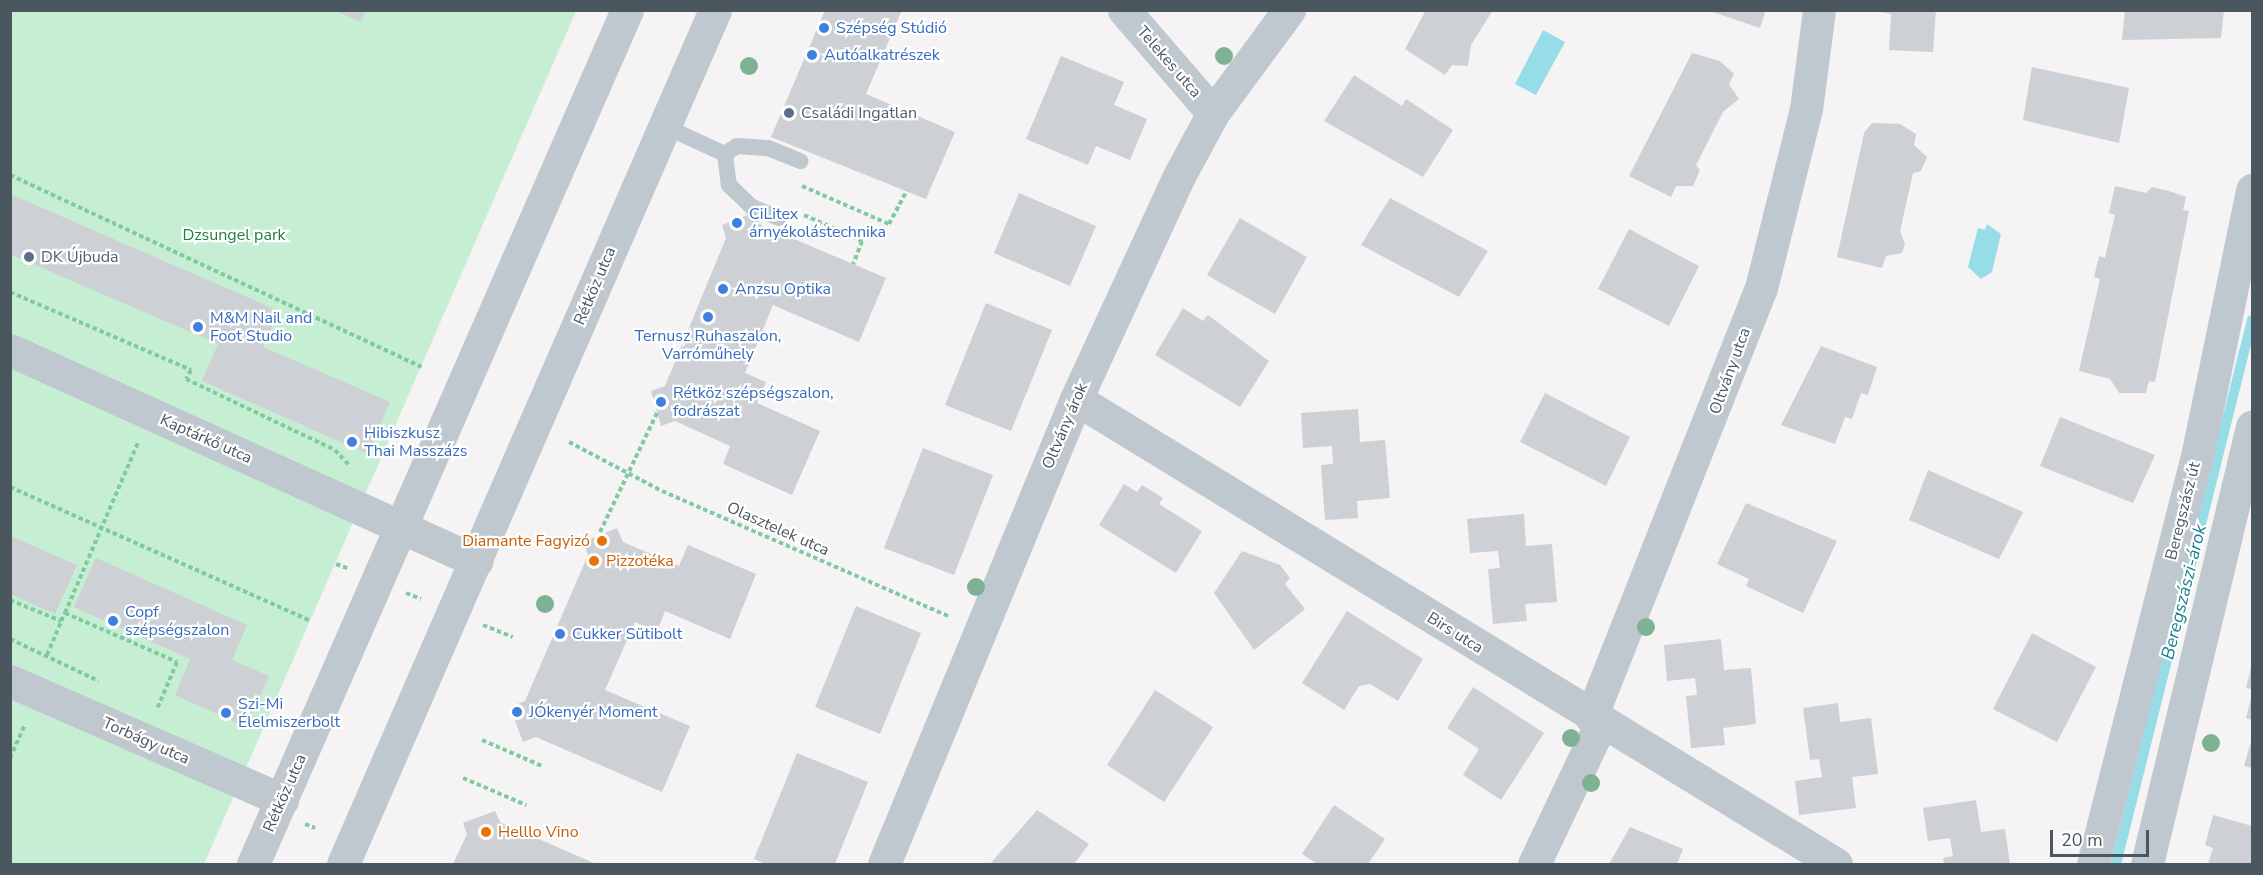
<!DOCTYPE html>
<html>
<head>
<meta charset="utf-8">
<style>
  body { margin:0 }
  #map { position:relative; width:2263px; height:875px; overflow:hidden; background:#f5f3f3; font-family:"Nunito Sans",sans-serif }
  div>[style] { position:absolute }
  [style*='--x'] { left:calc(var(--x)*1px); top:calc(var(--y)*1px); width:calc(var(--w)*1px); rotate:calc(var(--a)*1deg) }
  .green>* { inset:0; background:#c6eed2 }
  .water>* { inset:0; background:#96dde7 }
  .stream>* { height:10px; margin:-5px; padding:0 5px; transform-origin:5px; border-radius:5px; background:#96dde7 }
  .building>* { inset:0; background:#cdd0d4 }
  .path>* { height:4px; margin-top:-2px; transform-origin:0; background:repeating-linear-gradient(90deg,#80ca9f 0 4.5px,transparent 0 7.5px) }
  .service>* { height:16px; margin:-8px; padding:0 8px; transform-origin:8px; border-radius:8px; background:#bfc8ce }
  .minor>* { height:33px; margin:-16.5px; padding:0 16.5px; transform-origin:16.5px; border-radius:16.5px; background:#bfc8ce }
  .tertiary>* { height:33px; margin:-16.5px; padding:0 16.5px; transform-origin:16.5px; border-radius:16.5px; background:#bfc8ce }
  .trees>* { width:18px; height:18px; margin:-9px; border-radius:50%; background:#7fb294 }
  .dots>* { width:16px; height:16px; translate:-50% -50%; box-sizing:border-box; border:3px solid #fff; border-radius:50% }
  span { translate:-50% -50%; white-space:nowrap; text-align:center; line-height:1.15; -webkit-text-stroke:4.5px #fff; paint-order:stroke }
  .shop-label { font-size:16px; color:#366cbe }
  .left { translate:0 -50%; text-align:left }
  .street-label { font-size:16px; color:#4b575f }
  .service-label { font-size:16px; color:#4e5e75 }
  .park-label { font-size:16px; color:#1f7d46 }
  .food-label { font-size:16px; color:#c56008 }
  .right { translate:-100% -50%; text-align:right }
  .water-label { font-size:18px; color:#168090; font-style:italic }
  .frame { position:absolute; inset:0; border:12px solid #4b575f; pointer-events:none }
  .scale { position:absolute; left:2050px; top:830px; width:99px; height:27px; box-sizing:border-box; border:3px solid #4b575f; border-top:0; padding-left:8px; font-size:18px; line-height:21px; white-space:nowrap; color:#4b575f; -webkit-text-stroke:4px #fff; paint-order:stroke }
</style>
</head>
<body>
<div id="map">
  <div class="green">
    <i style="clip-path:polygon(11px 11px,576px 11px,204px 864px,11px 864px)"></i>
  </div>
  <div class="water">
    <i style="clip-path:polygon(1543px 30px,1565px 42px,1536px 95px,1515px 84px)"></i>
    <i style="clip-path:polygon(1987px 224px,2001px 234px,1992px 272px,1981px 279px,1968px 267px,1978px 228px,1985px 230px)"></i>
  </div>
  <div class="stream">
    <i style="--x:2116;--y:864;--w:561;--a:-75.96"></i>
  </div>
  <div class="building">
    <i style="clip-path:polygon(334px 10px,366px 10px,361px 22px)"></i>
    <i style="clip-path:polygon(825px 10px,902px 10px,866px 94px,955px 132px,926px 199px,771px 137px)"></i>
    <i style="clip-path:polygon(1426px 10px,1493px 10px,1471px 45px,1468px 66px,1452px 65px,1445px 75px,1405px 49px)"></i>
    <i style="clip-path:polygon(1707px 10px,1766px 10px,1760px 28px)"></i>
    <i style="clip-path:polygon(1872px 10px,1936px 10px,1933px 52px,1889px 50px,1891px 14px)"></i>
    <i style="clip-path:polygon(2125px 10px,2224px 10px,2221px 38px,2122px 40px)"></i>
    <i style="clip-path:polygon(1692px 53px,1720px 61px,1734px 74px,1729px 84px,1739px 99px,1723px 112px,1696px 165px,1700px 170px,1693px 186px,1676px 186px,1671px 197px,1629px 176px)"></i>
    <i style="clip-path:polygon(1061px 56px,1124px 82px,1114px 105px,1147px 119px,1130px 160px,1096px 146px,1088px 165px,1026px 139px)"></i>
    <i style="clip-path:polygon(2032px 67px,2129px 88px,2119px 143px,2023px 120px)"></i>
    <i style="clip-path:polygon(1354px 75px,1402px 106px,1406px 99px,1453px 130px,1423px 177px,1324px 121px)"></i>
    <i style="clip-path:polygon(1872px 123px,1900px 124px,1916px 134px,1914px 145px,1927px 157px,1921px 171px,1913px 173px,1900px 231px,1905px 244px,1902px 253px,1886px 256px,1882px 268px,1837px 257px,1864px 133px)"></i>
    <i style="clip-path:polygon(2115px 186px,2146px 193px,2152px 187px,2169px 191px,2186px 197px,2183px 210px,2189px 211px,2155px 382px,2149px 381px,2146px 393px,2119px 393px,2110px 379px,2079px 371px,2100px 279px,2094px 277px,2099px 256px,2105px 258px,2115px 215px,2109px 213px)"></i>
    <i style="clip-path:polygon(1019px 193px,1096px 226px,1070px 286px,994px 253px)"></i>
    <i style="clip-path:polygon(10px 194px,279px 311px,263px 347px,390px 402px,368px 454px,202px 381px,218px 344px,10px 254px)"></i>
    <i style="clip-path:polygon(1390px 198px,1488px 251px,1459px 297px,1361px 245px)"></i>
    <i style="clip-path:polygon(755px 212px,761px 225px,886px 278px,859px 342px,773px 305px,745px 373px,766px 382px,757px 403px,820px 431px,792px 495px,723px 464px,730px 446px,675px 421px,661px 426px,651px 391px,665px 386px,726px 238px,722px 225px)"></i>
    <i style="clip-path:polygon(1240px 218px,1307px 257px,1275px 314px,1207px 275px)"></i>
    <i style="clip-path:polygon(1629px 229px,1699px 266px,1669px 326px,1598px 289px)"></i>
    <i style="clip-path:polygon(986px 303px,1052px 330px,1011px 431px,945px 405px)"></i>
    <i style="clip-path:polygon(1183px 308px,1203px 321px,1208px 315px,1269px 361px,1240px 407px,1155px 355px)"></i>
    <i style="clip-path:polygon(1821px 346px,1877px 367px,1868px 395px,1861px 393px,1852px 419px,1845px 417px,1835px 444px,1781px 425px)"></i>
    <i style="clip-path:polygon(1545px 393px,1630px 437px,1606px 486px,1520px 442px)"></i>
    <i style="clip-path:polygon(1358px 409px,1360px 442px,1385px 440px,1390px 498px,1357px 501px,1358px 518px,1325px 520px,1321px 465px,1333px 464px,1332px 446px,1303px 448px,1301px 413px)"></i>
    <i style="clip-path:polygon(2060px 417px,2155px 455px,2133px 503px,2040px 466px)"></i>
    <i style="clip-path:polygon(923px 448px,993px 475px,954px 575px,884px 548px)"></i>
    <i style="clip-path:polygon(1928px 470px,2023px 512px,1999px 559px,1909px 520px)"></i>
    <i style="clip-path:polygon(1124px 484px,1137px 492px,1142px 485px,1163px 498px,1159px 504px,1202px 531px,1176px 573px,1099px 525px)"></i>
    <i style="clip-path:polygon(1746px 503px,1837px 541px,1803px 613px,1746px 586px,1749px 579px,1717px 564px)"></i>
    <i style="clip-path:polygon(1524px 514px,1526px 546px,1552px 544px,1557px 602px,1525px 604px,1527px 621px,1493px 624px,1488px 569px,1500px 568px,1498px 551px,1470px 553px,1467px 519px)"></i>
    <i style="clip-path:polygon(617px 528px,623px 542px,679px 566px,688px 545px,756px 574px,730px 639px,665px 611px,657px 632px,635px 622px,605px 690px,690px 726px,662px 792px,536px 737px,523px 742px,510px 707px,525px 701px,588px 555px,583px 542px)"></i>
    <i style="clip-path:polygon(10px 536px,77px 565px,55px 614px,10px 594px)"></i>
    <i style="clip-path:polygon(1242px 551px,1280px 565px,1290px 578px,1285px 584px,1305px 609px,1254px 650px,1214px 593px)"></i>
    <i style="clip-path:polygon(96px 558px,247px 625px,232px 660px,269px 676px,246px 727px,175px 695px,190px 659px,74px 607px)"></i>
    <i style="clip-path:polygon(856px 606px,921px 633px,880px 734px,815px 707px)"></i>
    <i style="clip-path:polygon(1347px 611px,1423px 659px,1398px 701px,1370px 684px,1359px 686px,1344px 710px,1302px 683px)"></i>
    <i style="clip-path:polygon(2032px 633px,2096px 667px,2057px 742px,1993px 709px)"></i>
    <i style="clip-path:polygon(1721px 639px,1724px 670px,1751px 668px,1756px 724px,1723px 728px,1725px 745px,1691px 748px,1686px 696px,1697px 695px,1695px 678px,1667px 681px,1664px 645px)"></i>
    <i style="clip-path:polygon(2252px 664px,2252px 689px,2246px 688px)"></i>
    <i style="clip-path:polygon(1473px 687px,1544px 733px,1501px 800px,1463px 775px,1479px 749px,1447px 728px)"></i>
    <i style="clip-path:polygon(1155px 690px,1213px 727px,1164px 802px,1107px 765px)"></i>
    <i style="clip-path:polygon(2252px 694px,2252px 720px,2246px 718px)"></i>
    <i style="clip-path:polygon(1838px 703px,1840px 722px,1871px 718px,1878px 774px,1852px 777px,1856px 808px,1799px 815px,1795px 781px,1822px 777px,1819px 759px,1810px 760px,1803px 708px)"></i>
    <i style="clip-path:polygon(2252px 738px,2252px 768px,2244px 766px)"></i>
    <i style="clip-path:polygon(797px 753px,868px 782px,835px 864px,766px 864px,754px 859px)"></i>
    <i style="clip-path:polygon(1976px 800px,1981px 832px,2005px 829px,2010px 864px,1944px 864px,1943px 858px,1953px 856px,1950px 838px,1928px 841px,1923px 808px)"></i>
    <i style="clip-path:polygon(1334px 805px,1385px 839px,1368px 864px,1317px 864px,1302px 854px)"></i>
    <i style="clip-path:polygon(1037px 810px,1089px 844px,1074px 864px,990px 864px)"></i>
    <i style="clip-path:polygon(495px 811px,500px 822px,596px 864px,453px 864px,467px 834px,463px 823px)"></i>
    <i style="clip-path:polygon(2213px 815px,2252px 826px,2252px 864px,2208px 864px,2213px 848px,2205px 845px)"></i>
    <i style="clip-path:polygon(1630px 827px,1683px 849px,1677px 864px,1609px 864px)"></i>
  </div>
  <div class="path">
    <i style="--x:10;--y:175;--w:454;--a:25"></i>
    <i style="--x:802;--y:186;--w:95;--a:23.6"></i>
    <i style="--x:889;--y:224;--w:38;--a:-62"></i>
    <i style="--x:804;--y:215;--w:64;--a:24.1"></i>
    <i style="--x:862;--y:241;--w:25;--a:111"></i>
    <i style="--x:10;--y:292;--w:197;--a:23.3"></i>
    <i style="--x:191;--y:370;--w:10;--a:119"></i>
    <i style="--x:186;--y:379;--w:165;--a:25.5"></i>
    <i style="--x:335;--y:450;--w:21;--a:47"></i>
    <i style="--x:569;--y:442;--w:105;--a:27.8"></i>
    <i style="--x:662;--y:491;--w:314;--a:23.6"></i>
    <i style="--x:10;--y:487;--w:329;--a:24"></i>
    <i style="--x:600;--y:532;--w:132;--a:-64.4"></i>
    <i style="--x:336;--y:564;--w:12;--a:20"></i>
    <i style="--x:406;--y:593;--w:16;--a:22"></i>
    <i style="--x:10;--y:600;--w:55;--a:22.4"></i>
    <i style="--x:61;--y:621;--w:9;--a:-63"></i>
    <i style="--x:65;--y:613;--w:122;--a:23.6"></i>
    <i style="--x:177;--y:662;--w:51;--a:113.1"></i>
    <i style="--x:65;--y:613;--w:185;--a:-66.8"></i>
    <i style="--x:483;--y:625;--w:32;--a:22"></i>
    <i style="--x:10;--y:639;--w:98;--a:25.3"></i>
    <i style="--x:47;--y:655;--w:38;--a:-67"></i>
    <i style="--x:482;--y:740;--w:65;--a:23.4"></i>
    <i style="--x:10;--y:758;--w:36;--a:-66"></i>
    <i style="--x:463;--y:778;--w:69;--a:23.2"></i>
    <i style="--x:305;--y:824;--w:11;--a:22"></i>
  </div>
  <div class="service">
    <i style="--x:664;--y:126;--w:67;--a:24.7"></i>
    <i style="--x:725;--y:154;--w:14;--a:-34"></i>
    <i style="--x:737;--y:146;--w:31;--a:4"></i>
    <i style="--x:768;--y:148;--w:35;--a:22"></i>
    <i style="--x:725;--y:154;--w:31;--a:83"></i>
    <i style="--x:729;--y:185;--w:32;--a:44"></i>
    <i style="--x:752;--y:207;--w:29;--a:22"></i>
  </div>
  <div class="minor">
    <i style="--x:1124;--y:10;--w:136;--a:49.2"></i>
    <i style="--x:10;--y:350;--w:512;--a:24.36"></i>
    <i style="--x:1076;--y:399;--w:891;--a:31.46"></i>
    <i style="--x:10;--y:681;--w:297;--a:23.6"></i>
    <i style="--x:1591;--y:717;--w:461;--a:-68.4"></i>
    <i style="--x:1761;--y:288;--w:185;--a:-75.9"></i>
    <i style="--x:1806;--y:109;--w:100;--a:-82.5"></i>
    <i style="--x:253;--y:864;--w:932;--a:-66.35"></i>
    <i style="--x:884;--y:864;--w:503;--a:-67.56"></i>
    <i style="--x:1076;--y:399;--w:243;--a:-65.2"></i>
    <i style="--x:1178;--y:178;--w:74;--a:-61.7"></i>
    <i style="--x:1213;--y:113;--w:128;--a:-53.6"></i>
    <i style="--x:1534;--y:864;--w:156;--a:-64.6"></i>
    <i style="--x:2093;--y:864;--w:416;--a:-75.7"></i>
    <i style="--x:2196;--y:461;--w:277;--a:-78.3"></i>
    <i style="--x:2147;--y:864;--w:450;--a:-76.5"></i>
  </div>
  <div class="tertiary">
    <i style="--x:343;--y:864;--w:932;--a:-66.46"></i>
  </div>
  <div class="trees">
    <i style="left:1224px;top:56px"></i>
    <i style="left:749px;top:66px"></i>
    <i style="left:976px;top:587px"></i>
    <i style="left:545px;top:604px"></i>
    <i style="left:1646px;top:627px"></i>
    <i style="left:1571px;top:738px"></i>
    <i style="left:2211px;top:743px"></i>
    <i style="left:1591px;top:783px"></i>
  </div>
  <div class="dots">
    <i style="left:824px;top:28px;background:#3f7fe0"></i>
    <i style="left:812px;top:55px;background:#3f7fe0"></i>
    <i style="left:789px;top:113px;background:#5c6f8a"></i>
    <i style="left:737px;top:223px;background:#3f7fe0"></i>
    <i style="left:29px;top:257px;background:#5c6f8a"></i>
    <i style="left:723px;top:289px;background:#3f7fe0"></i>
    <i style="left:708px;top:317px;background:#3f7fe0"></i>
    <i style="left:198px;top:327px;background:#3f7fe0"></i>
    <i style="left:661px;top:402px;background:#3f7fe0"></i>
    <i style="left:352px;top:442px;background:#3f7fe0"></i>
    <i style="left:602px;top:541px;background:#e8710a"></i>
    <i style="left:594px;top:561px;background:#e8710a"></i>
    <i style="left:113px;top:621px;background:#3f7fe0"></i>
    <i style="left:560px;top:634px;background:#3f7fe0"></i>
    <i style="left:517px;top:712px;background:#3f7fe0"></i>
    <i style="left:226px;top:713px;background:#3f7fe0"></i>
    <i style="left:486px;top:832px;background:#e8710a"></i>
  </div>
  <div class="shop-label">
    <span class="left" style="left:836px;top:28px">Szépség Stúdió</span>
    <span class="left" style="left:824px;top:55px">Autóalkatrészek</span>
    <span class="left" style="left:749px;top:223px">CiLitex<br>árnyékolástechnika</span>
    <span class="left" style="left:735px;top:289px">Anzsu Optika</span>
    <span class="left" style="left:210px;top:327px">M&amp;M Nail and<br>Foot Studio</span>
    <span style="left:708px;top:345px">Ternusz Ruhaszalon,<br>Varróműhely</span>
    <span class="left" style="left:673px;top:402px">Rétköz szépségszalon,<br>fodrászat</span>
    <span class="left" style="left:364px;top:442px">Hibiszkusz<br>Thai Masszázs</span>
    <span class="left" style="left:125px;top:621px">Copf<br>szépségszalon</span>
    <span class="left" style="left:572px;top:634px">Cukker Sütibolt</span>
    <span class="left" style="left:238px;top:713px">Szi-Mi<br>Élelmiszerbolt</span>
    <span class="left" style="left:529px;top:712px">JÓkenyér Moment</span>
  </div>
  <div class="street-label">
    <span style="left:1169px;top:62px;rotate:49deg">Telekes utca</span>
    <span style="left:595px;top:286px;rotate:-67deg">Rétköz utca</span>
    <span style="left:1730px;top:371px;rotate:-70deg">Oltvány utca</span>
    <span style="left:1065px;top:426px;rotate:-67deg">Oltvány árok</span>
    <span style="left:206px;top:439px;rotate:24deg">Kaptárkő utca</span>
    <span style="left:2183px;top:511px;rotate:-76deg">Beregszász út</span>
    <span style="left:778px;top:529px;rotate:24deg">Olasztelek utca</span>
    <span style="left:1455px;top:633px;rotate:32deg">Birs utca</span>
    <span style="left:146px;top:741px;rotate:24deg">Torbágy utca</span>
    <span style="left:285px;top:793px;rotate:-66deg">Rétköz utca</span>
  </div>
  <div class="service-label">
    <span class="left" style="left:801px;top:113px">Családi Ingatlan</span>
    <span class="left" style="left:41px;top:257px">DK Újbuda</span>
  </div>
  <div class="park-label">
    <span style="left:234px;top:235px">Dzsungel park</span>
  </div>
  <div class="food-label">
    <span class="right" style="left:590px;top:541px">Diamante Fagyizó</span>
    <span class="left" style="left:606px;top:561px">Pizzotéka</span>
    <span class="left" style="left:498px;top:832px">Helllo Vino</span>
  </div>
  <div class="water-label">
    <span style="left:2184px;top:592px;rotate:-76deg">Beregszászi-árok</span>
  </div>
  <div class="frame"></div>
  <div class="scale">20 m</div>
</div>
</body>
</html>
